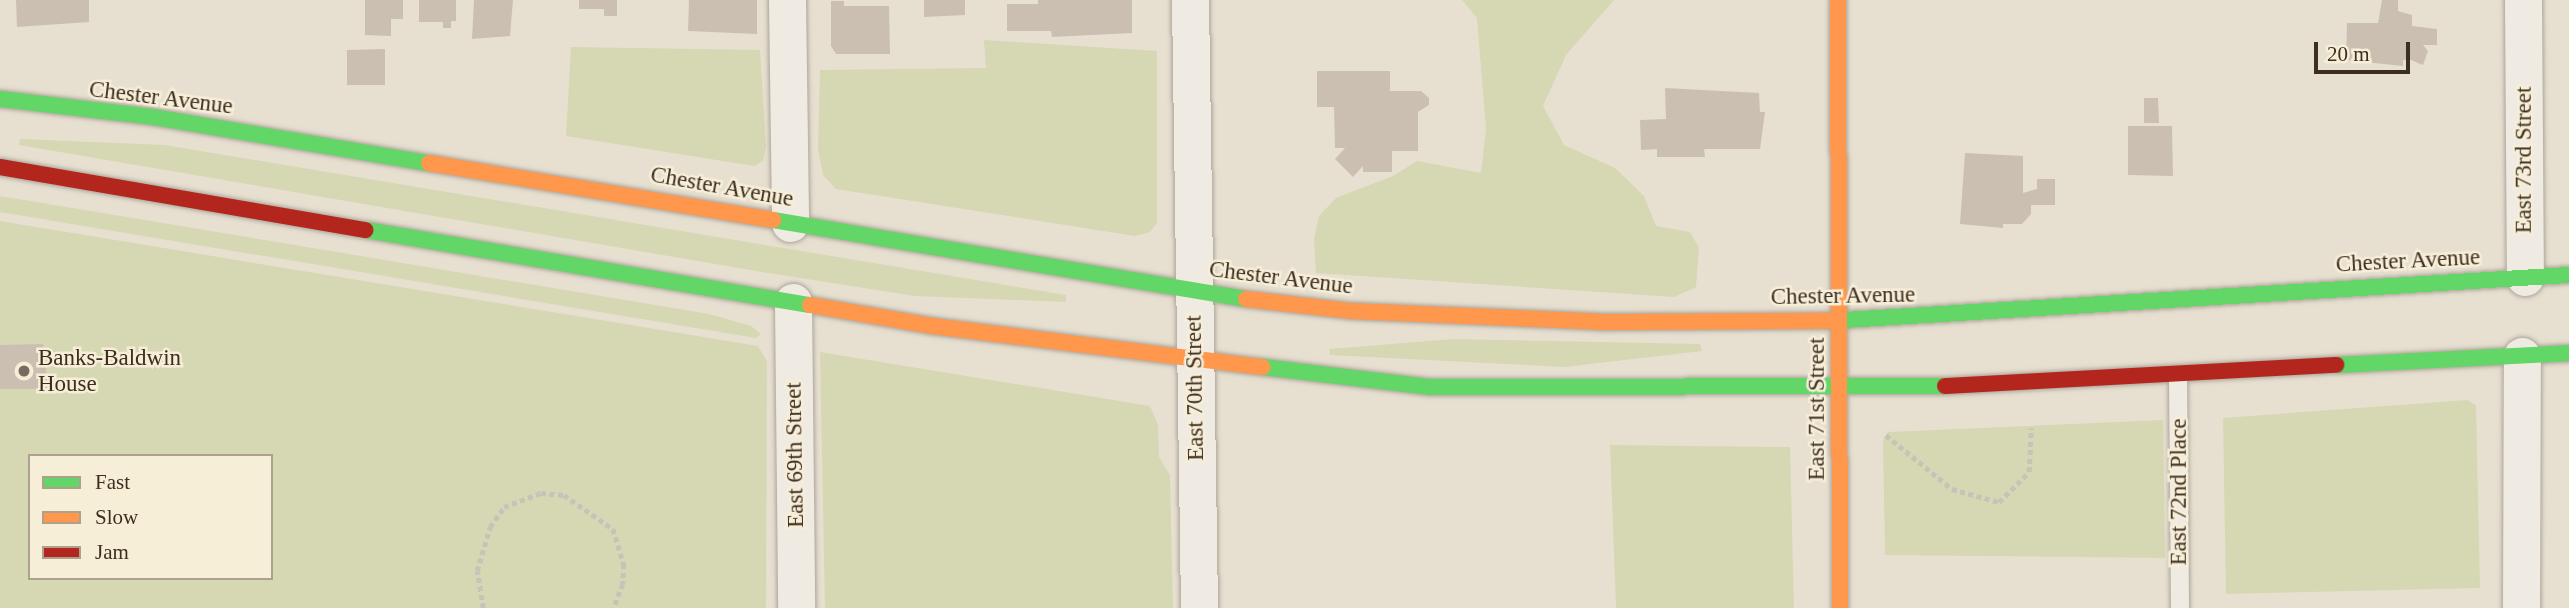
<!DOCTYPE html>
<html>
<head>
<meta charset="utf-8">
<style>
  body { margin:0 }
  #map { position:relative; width:2569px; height:608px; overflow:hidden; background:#e7e0d1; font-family:Georgia,serif }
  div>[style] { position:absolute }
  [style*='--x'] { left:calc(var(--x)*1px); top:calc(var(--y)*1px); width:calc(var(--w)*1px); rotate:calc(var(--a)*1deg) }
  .green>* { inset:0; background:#d6d7b3 }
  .building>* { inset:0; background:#cbbfb2 }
  .path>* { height:4.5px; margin-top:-2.25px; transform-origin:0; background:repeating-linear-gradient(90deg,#c8c2b9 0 5px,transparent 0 8.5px) }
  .roads { filter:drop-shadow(0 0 2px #ada599) drop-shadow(0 0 2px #ada599) }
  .lane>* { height:18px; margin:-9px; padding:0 9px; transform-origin:9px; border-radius:9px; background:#efebe3 }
  .street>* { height:37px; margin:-18.5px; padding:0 18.5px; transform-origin:18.5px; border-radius:18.5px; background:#efebe3 }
  .fast>* { height:16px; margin:-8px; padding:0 8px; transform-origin:8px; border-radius:8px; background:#63d668 }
  .slow>* { height:16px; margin:-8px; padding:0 8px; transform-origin:8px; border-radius:8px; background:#ff974d }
  .jam>* { height:16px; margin:-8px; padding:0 8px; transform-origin:8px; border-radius:8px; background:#b3261e }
  .dots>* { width:19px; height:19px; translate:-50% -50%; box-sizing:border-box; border:4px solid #f7eed8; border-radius:50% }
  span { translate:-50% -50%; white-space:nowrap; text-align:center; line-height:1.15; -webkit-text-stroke:5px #f7eed8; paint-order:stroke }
  .street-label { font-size:23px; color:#3d2e20 }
  .poi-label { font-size:23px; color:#3d2e20 }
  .left { translate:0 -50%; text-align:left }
  .legend { position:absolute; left:28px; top:454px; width:245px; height:126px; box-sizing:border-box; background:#f7eed8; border:2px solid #ada18e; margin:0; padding:9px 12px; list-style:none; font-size:21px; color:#3d2e20 }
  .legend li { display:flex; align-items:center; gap:14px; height:35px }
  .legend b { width:35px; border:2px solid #ada18e }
  .scale { position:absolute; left:2314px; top:42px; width:96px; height:32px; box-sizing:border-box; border:4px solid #3d2e20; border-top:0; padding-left:9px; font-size:21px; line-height:24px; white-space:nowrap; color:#3d2e20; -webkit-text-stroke:5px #f7eed8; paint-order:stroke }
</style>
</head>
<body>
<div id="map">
  <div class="green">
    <i style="clip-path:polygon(1462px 0,1614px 0,1566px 55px,1543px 106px,1564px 145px,1615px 168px,1644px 196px,1656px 226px,1690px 232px,1699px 248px,1696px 287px,1674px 297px,1316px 273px,1314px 239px,1319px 216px,1336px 198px,1393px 176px,1417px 161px,1481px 173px,1486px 129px,1477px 18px)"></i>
    <i style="clip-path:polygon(984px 40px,1157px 51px,1157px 223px,1150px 232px,1135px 236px,836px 189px,823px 175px,818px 149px,820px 70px,986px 68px)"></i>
    <i style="clip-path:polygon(571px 47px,760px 50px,766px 147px,763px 161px,754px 166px,566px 136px)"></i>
    <i style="clip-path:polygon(20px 139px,165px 145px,1066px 295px,1066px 302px,915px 296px,762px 272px,19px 145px)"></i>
    <i style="clip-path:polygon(0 196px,709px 314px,751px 326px,761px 334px,756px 338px,0 212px)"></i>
    <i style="clip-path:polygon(evenodd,0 221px,758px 346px,767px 361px,766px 608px,0 608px,0 221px,30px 456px,271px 456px,271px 578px,30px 578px,30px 456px)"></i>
    <i style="clip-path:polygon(1453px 339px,1700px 344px,1702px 351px,1565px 367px,1330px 355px,1330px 349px)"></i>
    <i style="clip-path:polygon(820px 352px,1150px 406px,1158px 425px,1159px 457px,1170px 475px,1173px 608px,825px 608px)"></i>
    <i style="clip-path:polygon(2467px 400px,2476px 405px,2480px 588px,2226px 594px,2223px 418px)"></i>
    <i style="clip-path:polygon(2163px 420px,2165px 558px,1885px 555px,1883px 440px,1888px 432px)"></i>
    <i style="clip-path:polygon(1610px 445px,1790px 447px,1794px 608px,1616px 608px)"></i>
  </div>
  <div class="building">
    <i style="clip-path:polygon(16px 0,89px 0,89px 22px,17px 27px)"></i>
    <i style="clip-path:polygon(365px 0,403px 0,403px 19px,391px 19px,391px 36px,365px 35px)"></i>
    <i style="clip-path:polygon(419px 0,456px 0,456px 21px,451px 21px,451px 28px,443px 28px,443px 22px,419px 22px)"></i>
    <i style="clip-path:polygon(474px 0,513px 0,510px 36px,472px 39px)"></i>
    <i style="clip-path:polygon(579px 0,617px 0,617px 16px,604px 16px,604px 9px,579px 9px)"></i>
    <i style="clip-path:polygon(689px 0,757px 0,757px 34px,688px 31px)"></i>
    <i style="clip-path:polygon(924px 0,965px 0,965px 15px,924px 17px)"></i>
    <i style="clip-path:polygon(1038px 0,1132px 0,1132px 33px,1052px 37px,1051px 31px,1007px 31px,1007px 4px,1038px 4px)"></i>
    <i style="clip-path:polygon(2382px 0,2398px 0,2398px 11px,2412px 15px,2412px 26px,2437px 29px,2437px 45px,2423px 45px,2428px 51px,2423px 65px,2411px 60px,2403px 60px,2403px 66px,2346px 60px,2347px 23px,2378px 23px)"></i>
    <i style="clip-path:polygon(831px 1px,844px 1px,844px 6px,889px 6px,890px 54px,836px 54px,831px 46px)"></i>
    <i style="clip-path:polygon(385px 49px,385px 85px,347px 85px,347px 50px)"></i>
    <i style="clip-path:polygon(1317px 71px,1390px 71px,1390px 91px,1421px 91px,1429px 98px,1429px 105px,1418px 112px,1418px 151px,1392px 151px,1392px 172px,1363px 172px,1363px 166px,1353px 177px,1335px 159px,1345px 148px,1335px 148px,1334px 107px,1317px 107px)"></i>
    <i style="clip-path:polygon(1665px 88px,1759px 93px,1760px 112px,1765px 112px,1760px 149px,1704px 149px,1705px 157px,1657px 157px,1657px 149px,1641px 150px,1640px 120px,1666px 119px)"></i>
    <i style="clip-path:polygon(2144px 98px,2158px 98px,2159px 123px,2144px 123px)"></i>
    <i style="clip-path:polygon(2128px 126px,2172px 126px,2173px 176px,2128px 175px)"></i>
    <i style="clip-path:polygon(1965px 153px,2023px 156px,2023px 193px,2037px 189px,2037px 179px,2055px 179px,2055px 205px,2031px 205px,2031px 214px,2022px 224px,2003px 224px,2003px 228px,1960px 224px)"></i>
    <i style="clip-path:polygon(43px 344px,48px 389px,0 389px,0 345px)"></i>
  </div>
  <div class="path">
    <i style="--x:1886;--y:435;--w:85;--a:39.3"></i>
    <i style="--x:1952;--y:489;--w:49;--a:15.5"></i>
    <i style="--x:1999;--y:502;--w:42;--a:-45"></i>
    <i style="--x:2029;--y:472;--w:44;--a:-87.4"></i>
    <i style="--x:483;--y:608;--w:37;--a:-99"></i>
    <i style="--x:477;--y:571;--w:46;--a:-73.5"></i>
    <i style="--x:490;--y:527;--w:24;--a:-55"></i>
    <i style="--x:504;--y:507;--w:40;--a:-21"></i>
    <i style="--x:541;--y:493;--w:23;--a:5"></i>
    <i style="--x:564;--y:495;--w:60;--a:34.8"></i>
    <i style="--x:613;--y:529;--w:37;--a:73"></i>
    <i style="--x:624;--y:564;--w:20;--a:93"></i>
    <i style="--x:623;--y:584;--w:26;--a:111"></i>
  </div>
  <div class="roads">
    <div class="lane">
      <i style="--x:2178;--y:377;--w:231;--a:89.5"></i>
    </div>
    <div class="street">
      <i style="--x:787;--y:0;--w:223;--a:89.2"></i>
      <i style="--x:1190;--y:0;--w:608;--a:89.15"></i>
      <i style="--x:2523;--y:0;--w:277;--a:89.6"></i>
      <i style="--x:793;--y:302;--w:306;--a:89.4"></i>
      <i style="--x:2521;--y:608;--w:252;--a:-89.8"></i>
    </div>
    <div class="fast">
      <i style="--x:0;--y:99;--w:154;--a:6.7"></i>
      <i style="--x:153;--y:117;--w:280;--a:9.5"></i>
      <i style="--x:773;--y:220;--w:480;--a:9.5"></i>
      <i style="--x:366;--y:230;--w:450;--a:9.6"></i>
      <i style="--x:1829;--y:321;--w:741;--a:-3.56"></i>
      <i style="--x:2336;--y:365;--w:233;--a:-2.9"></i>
      <i style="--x:1262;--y:367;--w:168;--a:6.8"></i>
      <i style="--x:1429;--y:387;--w:516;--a:-0.11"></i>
    </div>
    <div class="slow">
      <i style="--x:1838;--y:0;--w:608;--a:89.81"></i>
      <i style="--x:429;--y:163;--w:349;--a:9.4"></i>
      <i style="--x:1246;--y:299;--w:107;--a:6.5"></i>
      <i style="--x:1352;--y:311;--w:249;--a:2.5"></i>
      <i style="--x:1601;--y:322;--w:228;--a:-0.3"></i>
      <i style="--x:810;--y:305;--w:124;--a:9.8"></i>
      <i style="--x:932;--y:326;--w:333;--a:7.1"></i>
    </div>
    <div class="jam">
      <i style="--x:0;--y:167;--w:371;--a:9.8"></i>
      <i style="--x:1945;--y:386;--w:392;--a:-3.1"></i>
    </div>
  </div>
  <div class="dots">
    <i style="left:24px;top:371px;background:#786c5e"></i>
  </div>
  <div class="street-label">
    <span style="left:161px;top:98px;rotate:7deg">Chester Avenue</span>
    <span style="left:2524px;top:160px;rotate:-90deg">East 73rd Street</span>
    <span style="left:722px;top:187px;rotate:10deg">Chester Avenue</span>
    <span style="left:2408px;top:261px;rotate:-3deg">Chester Avenue</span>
    <span style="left:1281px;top:278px;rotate:7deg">Chester Avenue</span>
    <span style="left:1843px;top:296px;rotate:-1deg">Chester Avenue</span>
    <span style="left:1195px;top:388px;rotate:-91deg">East 70th Street</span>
    <span style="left:1817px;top:409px;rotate:-90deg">East 71st Street</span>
    <span style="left:795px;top:455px;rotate:-91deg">East 69th Street</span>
    <span style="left:2179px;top:492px;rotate:-90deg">East 72nd Place</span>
  </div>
  <div class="poi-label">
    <span class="left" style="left:38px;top:371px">Banks-Baldwin<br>House</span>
  </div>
  <ul class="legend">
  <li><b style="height:9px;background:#63d668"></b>Fast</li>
  <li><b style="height:9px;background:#ff974d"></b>Slow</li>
  <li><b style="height:9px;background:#b3261e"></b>Jam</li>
  </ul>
  <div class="scale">20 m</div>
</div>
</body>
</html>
